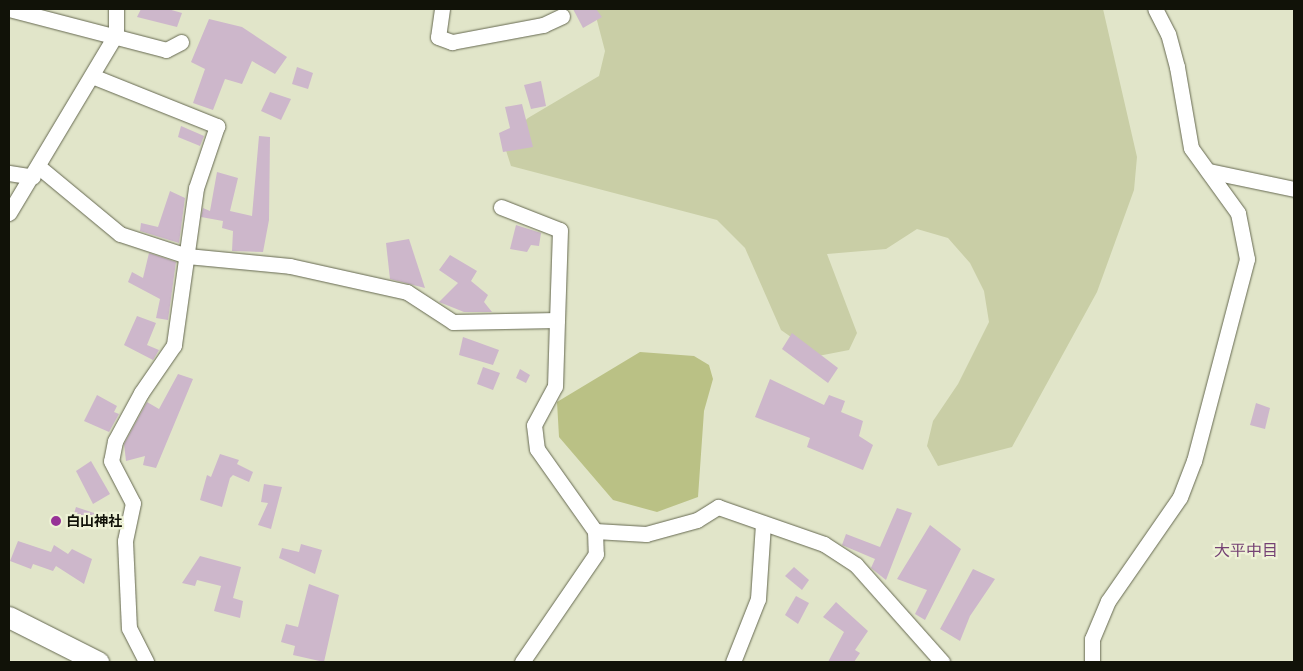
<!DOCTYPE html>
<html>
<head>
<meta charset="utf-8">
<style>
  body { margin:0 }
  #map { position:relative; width:1303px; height:671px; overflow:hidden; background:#e1e5c9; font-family:Inter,"Noto Sans JP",sans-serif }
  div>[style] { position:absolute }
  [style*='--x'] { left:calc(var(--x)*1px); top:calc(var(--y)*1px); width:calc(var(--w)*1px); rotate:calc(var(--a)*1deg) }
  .green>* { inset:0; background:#c9cea6 }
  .water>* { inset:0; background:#bac185 }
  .building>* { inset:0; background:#cdb7cb }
  .roads { filter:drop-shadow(0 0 1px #666951) drop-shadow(0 0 1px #666951) }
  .minor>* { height:15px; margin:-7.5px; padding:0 7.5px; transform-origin:7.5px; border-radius:7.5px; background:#fff }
  .highway>* { height:21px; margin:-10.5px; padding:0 10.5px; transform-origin:10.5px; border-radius:10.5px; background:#fff }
  .dots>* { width:14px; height:14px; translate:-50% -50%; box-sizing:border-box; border:2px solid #eef2d6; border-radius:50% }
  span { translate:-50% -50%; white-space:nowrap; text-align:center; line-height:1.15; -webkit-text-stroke:4.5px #eef2d6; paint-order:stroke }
  .poi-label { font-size:14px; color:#111208; font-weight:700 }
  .left { translate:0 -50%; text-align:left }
  .quarter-label { font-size:16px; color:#754274 }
  .frame { position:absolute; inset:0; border:10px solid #111208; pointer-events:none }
</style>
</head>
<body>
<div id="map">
  <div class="green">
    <i style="clip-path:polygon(594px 9px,1103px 9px,1137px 157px,1134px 190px,1097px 292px,1012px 447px,938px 466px,927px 446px,933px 421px,958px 384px,989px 322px,984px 291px,970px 263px,948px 238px,917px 229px,886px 249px,827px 254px,857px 333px,849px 350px,818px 356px,781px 330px,745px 248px,717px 220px,511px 166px,503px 141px,528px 118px,599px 76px,605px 51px)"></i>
  </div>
  <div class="water">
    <i style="clip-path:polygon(640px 352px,694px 356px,709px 365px,713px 379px,704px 411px,698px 497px,657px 512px,613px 500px,559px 437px,557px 402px)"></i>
  </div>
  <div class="building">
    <i style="clip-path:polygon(141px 9px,168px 9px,182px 13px,177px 27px,137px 17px)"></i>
    <i style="clip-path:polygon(573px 9px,596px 9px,602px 17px,583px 28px)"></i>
    <i style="clip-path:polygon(209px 19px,242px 27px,287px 57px,275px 74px,252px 61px,242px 84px,225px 79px,213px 110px,193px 103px,205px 69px,191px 62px)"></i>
    <i style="clip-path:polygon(297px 67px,313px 73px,308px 89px,292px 84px)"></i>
    <i style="clip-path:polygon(541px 81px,546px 106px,531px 109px,524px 85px)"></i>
    <i style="clip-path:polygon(270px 92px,291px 99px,281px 120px,261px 111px)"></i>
    <i style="clip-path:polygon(522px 104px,533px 147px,503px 152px,499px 133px,510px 128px,505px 107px)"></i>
    <i style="clip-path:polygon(181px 126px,204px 136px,200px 146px,178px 137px)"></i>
    <i style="clip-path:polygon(259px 136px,270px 137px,269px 220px,263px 252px,232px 251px,233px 231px,222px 228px,223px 221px,201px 217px,203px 208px,210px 211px,217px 172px,238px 178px,230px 211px,252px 216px)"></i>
    <i style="clip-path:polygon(170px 191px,185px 198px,179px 243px,140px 231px,141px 223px,158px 227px)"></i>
    <i style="clip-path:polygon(516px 225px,541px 233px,539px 246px,531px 245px,527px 252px,510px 249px)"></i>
    <i style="clip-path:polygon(409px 239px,425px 288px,390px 279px,386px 243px)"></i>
    <i style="clip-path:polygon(149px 253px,176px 262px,168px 320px,156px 318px,160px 299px,128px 282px,132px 272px,143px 278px)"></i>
    <i style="clip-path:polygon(450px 255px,477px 271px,471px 281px,488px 295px,484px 302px,492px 312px,464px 312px,439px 302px,458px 283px,439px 270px)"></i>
    <i style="clip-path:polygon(137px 316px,156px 323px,147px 345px,159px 350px,153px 360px,124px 345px)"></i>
    <i style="clip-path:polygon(792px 333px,838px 368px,828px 383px,782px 349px)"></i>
    <i style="clip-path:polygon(463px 337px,499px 350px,493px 365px,459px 355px)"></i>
    <i style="clip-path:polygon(483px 367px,500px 373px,493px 390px,477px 384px)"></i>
    <i style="clip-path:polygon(520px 369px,530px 375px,526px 383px,516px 378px)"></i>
    <i style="clip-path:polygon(178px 374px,193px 379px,156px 468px,143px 465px,145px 456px,126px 461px,124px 444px,147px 402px,159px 409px)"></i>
    <i style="clip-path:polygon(770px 379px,824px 405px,829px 395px,845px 401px,841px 412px,863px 421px,859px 436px,873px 445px,863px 470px,807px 447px,810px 438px,755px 417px)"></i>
    <i style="clip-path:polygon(97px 395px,117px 406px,114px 412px,119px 414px,109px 432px,84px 421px)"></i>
    <i style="clip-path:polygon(1256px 403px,1270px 408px,1265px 429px,1250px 425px)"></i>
    <i style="clip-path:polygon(220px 454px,239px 460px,237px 464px,253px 472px,249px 482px,233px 475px,230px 478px,222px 507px,200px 500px,207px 475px,211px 477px)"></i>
    <i style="clip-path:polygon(91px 461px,110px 494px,93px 504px,76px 471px)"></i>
    <i style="clip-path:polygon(264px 484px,282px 487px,271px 529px,258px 525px,268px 503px,261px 502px)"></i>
    <i style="clip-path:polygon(76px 507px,100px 515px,96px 528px,73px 517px)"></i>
    <i style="clip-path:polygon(897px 508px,912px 513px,886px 580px,871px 568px,875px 559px,842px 545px,846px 534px,880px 547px)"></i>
    <i style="clip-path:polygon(930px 525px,961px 549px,925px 620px,915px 614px,927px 590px,897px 579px)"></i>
    <i style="clip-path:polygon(18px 541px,51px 552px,54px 545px,68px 554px,72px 549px,92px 559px,84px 584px,56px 566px,53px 571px,33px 564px,31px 569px,10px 561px)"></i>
    <i style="clip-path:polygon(301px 544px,322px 550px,315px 574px,279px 558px,282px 548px,299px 552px)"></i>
    <i style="clip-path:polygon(200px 556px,241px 567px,233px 598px,243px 601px,240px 618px,214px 611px,221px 586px,197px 580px,195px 586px,182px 583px)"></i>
    <i style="clip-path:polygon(794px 567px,809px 580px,802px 590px,785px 576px)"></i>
    <i style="clip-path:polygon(973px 569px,995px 579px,970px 616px,960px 641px,940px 629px)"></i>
    <i style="clip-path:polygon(309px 584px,339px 595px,324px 662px,293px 655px,295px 646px,281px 642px,286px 624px,298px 627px)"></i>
    <i style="clip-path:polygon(796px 596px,809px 603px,798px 624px,785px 615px)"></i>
    <i style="clip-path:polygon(836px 602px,868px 631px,855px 650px,860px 653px,854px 662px,828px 662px,844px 632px,823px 617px)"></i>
  </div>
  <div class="roads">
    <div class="minor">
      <i style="--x:9;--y:9;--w:162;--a:14.6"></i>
      <i style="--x:166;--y:50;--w:17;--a:-28"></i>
      <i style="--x:442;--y:9;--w:28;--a:98"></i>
      <i style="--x:438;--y:37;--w:15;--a:20"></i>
      <i style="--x:452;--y:42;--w:93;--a:-10.6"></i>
      <i style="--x:543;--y:25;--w:21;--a:-25"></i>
      <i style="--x:92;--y:76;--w:135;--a:21.8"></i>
      <i style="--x:217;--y:126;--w:65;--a:108.7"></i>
      <i style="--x:196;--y:188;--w:159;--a:98"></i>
      <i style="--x:174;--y:345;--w:58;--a:124.5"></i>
      <i style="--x:141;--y:393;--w:55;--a:118.4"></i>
      <i style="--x:115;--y:441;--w:20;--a:101"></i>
      <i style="--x:111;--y:461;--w:47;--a:62.4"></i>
      <i style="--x:133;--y:503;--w:39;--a:102"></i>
      <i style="--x:125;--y:541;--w:87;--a:87.4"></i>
      <i style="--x:129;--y:628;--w:38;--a:63"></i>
      <i style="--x:39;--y:167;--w:105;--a:39.6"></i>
      <i style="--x:120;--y:234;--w:71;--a:18.2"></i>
      <i style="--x:187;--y:256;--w:103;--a:5.5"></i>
      <i style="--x:290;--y:266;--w:120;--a:12.5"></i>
      <i style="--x:407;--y:292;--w:55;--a:33.1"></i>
      <i style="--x:453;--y:322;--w:104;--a:-1.1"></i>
      <i style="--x:557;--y:320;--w:66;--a:91.7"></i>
      <i style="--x:555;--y:386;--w:44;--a:118.3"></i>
      <i style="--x:534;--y:425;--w:24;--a:83"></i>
      <i style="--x:537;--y:449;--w:100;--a:54.7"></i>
      <i style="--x:595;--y:531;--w:23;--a:88"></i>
      <i style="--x:596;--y:554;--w:131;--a:124.4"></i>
      <i style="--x:1208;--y:171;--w:88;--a:11.8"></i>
      <i style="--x:9;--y:173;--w:24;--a:9"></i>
      <i style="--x:501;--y:207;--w:63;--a:21.3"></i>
      <i style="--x:560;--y:230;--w:90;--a:91.9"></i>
      <i style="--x:9;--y:213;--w:209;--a:-59.1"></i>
      <i style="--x:116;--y:34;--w:25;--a:-90"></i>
      <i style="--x:595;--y:531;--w:51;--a:3.4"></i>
      <i style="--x:646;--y:534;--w:53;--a:-15.4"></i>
      <i style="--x:697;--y:520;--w:25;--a:-32"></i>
      <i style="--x:718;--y:507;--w:112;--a:19.2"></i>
      <i style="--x:824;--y:544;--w:38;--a:33"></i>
      <i style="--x:856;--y:565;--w:130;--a:48.4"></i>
      <i style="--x:733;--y:662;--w:68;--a:-68.4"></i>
      <i style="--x:758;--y:599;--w:76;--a:-86.2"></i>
      <i style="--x:1092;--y:662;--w:23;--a:-90"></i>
      <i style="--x:1092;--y:639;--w:41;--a:-67.2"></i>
      <i style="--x:1108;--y:601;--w:126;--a:-55.3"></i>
      <i style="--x:1180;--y:497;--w:39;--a:-69"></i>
      <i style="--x:1194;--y:461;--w:209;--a:-75.3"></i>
      <i style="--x:1247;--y:259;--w:47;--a:-101.1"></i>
      <i style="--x:1238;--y:213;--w:80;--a:-125.9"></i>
      <i style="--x:1191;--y:148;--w:82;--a:-99.8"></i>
      <i style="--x:1177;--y:67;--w:34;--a:-105"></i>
      <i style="--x:1168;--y:34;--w:28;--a:-117"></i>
    </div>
    <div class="highway">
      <i style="--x:9;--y:617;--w:100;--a:26.8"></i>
    </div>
  </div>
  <div class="dots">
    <i style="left:56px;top:521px;background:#973297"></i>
  </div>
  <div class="poi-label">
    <span class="left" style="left:66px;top:521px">白山神社</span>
  </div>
  <div class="quarter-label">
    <span style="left:1246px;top:550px">大平中目</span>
  </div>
  <div class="frame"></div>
</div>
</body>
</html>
